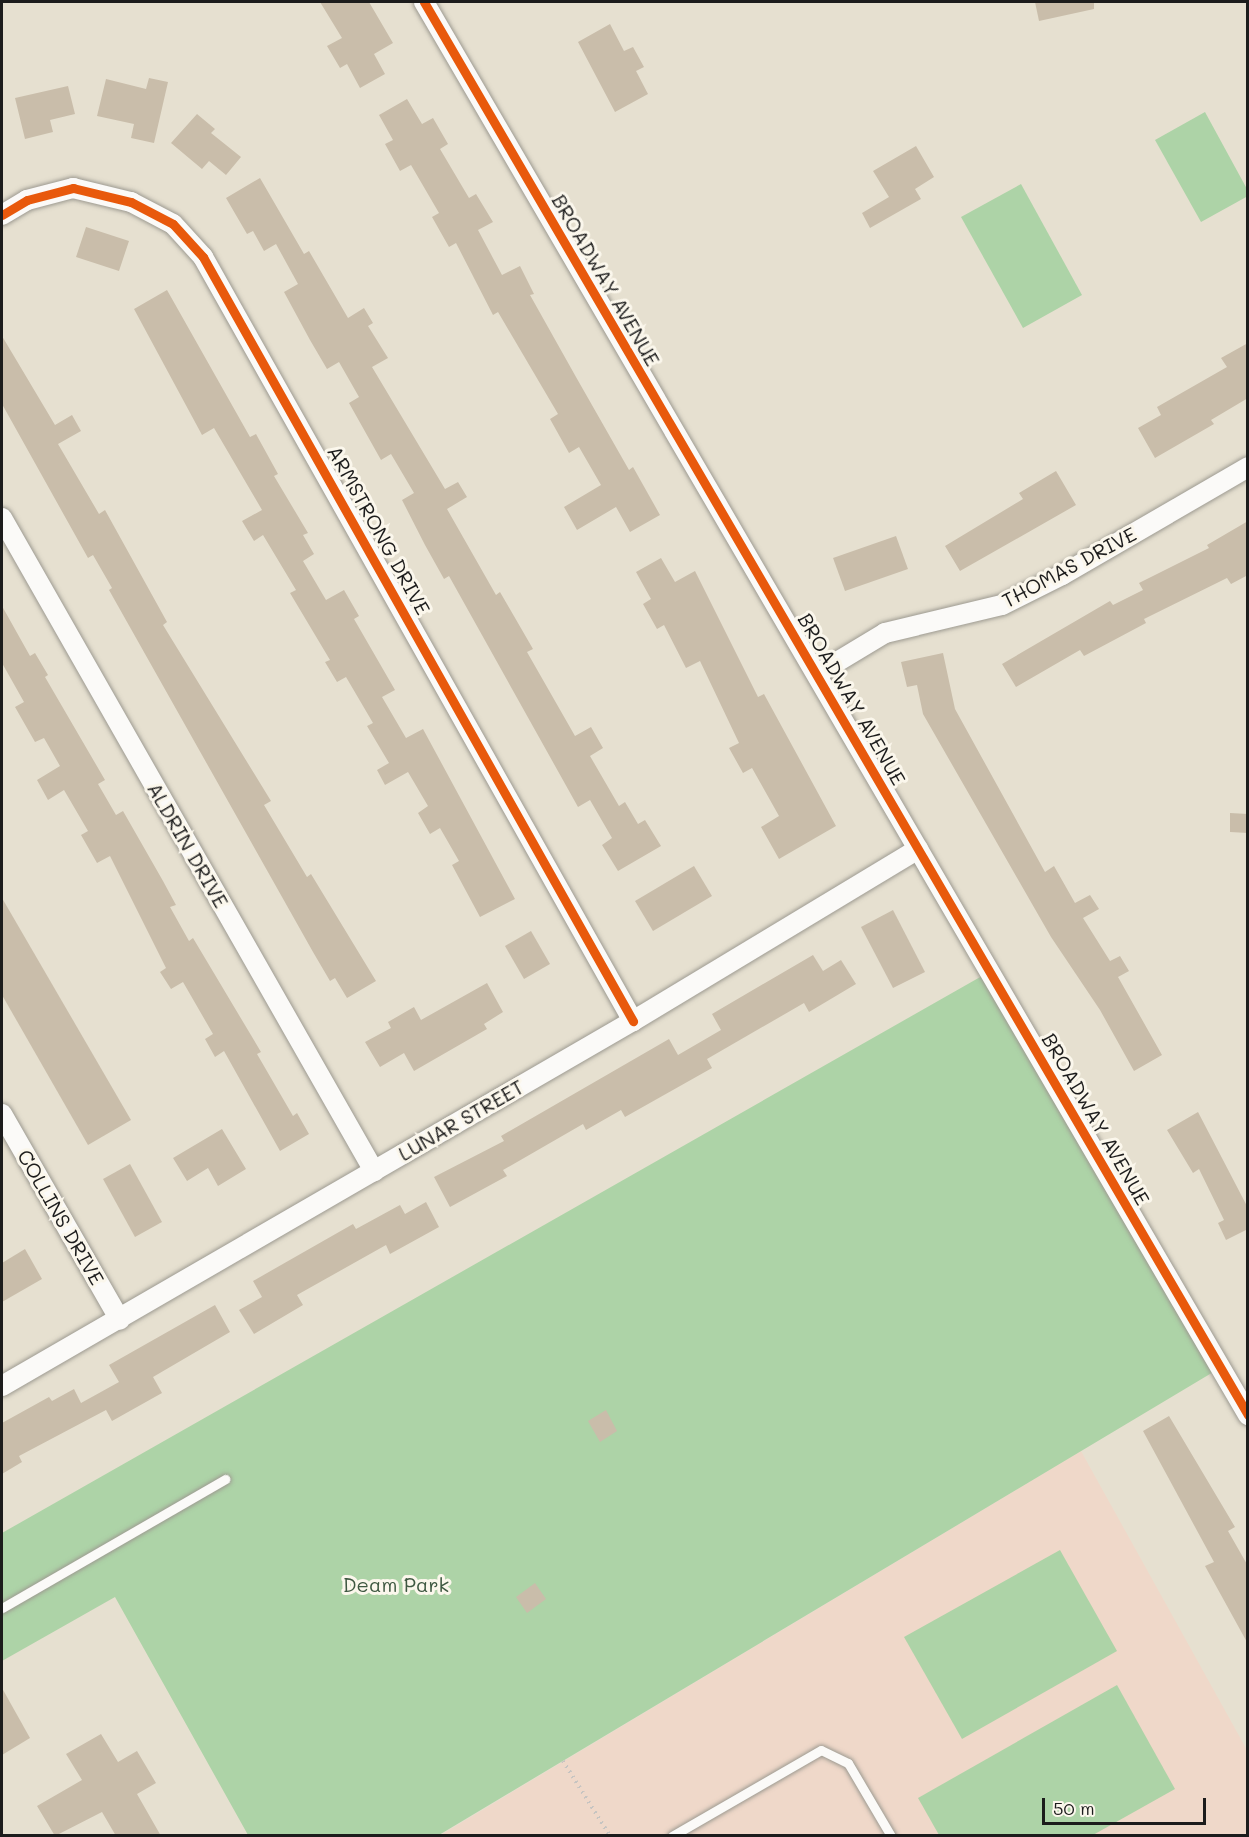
<!DOCTYPE html>
<html>
<head>
<meta charset="utf-8">
<style>
  body { margin:0 }
  #map { position:relative; width:1249px; height:1837px; overflow:hidden; background:#e6e0d0; font-family:Mali,sans-serif }
  div>[style] { position:absolute }
  [style*='--x'] { left:calc(var(--x)*1px); top:calc(var(--y)*1px); width:calc(var(--w)*1px); rotate:calc(var(--a)*1deg) }
  .built>* { inset:0; background:#efd8c9 }
  .green>* { inset:0; background:#add3a7 }
  .building>* { inset:0; background:#c9bdaa }
  .path>* { height:4px; margin-top:-2px; transform-origin:0; background:repeating-linear-gradient(90deg,#c6c4c1 0 1.5px,transparent 0 6px) }
  .roads { filter:drop-shadow(0 0 2px #9d9a91) drop-shadow(0 0 2px #9d9a91) }
  .service>* { height:9px; margin:-4.5px; padding:0 4.5px; transform-origin:4.5px; border-radius:4.5px; background:#fbfaf8 }
  .minor>* { height:20px; margin:-10px; padding:0 10px; transform-origin:10px; border-radius:10px; background:#fbfaf8 }
  .cycleway>* { height:9px; margin:-4.5px; padding:0 4.5px; transform-origin:4.5px; border-radius:4.5px; background:#e8590c }
  span { translate:-50% -50%; white-space:nowrap; text-align:center; line-height:1.15; -webkit-text-stroke:6px #fbf7ec; paint-order:stroke }
  .street-label { font-size:20px; color:#1c1c1c }
  .park-label { font-size:20px; color:#3e5841 }
  .frame { position:absolute; inset:0; border:3px solid #1c1c1c; pointer-events:none }
  .scale { position:absolute; left:1042px; top:1798px; width:164px; height:27px; box-sizing:border-box; border:3px solid #1c1c1c; border-top:0; padding-left:8px; font-size:18px; line-height:21px; white-space:nowrap; color:#1c1c1c; -webkit-text-stroke:4px #fbf7ec; paint-order:stroke }
</style>
</head>
<body>
<div id="map">
  <div class="built">
    <i style="clip-path:polygon(1081px 1451px,1247px 1750px,1247px 1835px,439px 1836px)"></i>
  </div>
  <div class="green">
    <i style="clip-path:polygon(1205px 112px,1247px 189px,1248px 196px,1201px 222px,1155px 140px)"></i>
    <i style="clip-path:polygon(1021px 184px,1082px 295px,1023px 328px,961px 217px)"></i>
    <i style="clip-path:polygon(989px 972px,1220px 1368px,439px 1835px,248px 1835px,115px 1597px,2px 1661px,2px 1533px)"></i>
    <i style="clip-path:polygon(1060px 1550px,1117px 1651px,962px 1739px,904px 1637px)"></i>
    <i style="clip-path:polygon(1117px 1685px,1175px 1789px,1093px 1835px,939px 1835px,918px 1798px)"></i>
  </div>
  <div class="building">
    <i style="clip-path:polygon(320px 2px,369px 2px,393px 43px,374px 54px,385px 74px,360px 88px,347px 64px,340px 68px,327px 46px,342px 38px)"></i>
    <i style="clip-path:polygon(1035px 2px,1094px 2px,1094px 9px,1039px 21px)"></i>
    <i style="clip-path:polygon(610px 24px,624px 51px,633px 47px,644px 67px,636px 71px,648px 94px,615px 112px,578px 42px)"></i>
    <i style="clip-path:polygon(149px 78px,168px 82px,154px 143px,131px 138px,134px 124px,97px 116px,106px 79px,146px 89px)"></i>
    <i style="clip-path:polygon(68px 86px,75px 114px,50px 120px,53px 132px,25px 139px,15px 98px)"></i>
    <i style="clip-path:polygon(407px 99px,422px 124px,433px 118px,448px 144px,440px 149px,469px 198px,476px 194px,493px 222px,478px 230px,502px 275px,520px 266px,534px 294px,530px 295px,576px 377px,629px 470px,633px 467px,660px 515px,630px 532px,616px 507px,577px 530px,564px 507px,601px 485px,579px 447px,569px 453px,550px 419px,558px 414px,498px 312px,493px 315px,456px 243px,449px 247px,432px 217px,439px 213px,411px 165px,400px 171px,385px 144px,393px 140px,379px 115px)"></i>
    <i style="clip-path:polygon(197px 114px,215px 129px,211px 133px,241px 157px,226px 175px,209px 161px,202px 169px,171px 143px)"></i>
    <i style="clip-path:polygon(916px 146px,934px 177px,915px 189px,921px 199px,870px 228px,862px 213px,889px 197px,873px 171px)"></i>
    <i style="clip-path:polygon(260px 178px,304px 254px,309px 251px,348px 318px,364px 308px,373px 323px,368px 326px,388px 358px,372px 367px,445px 489px,458px 482px,467px 497px,447px 509px,496px 595px,500px 592px,533px 649px,527px 652px,575px 736px,591px 727px,603px 748px,590px 756px,619px 806px,625px 802px,638px 824px,645px 820px,661px 846px,618px 871px,602px 845px,612px 838px,590px 800px,578px 807px,449px 576px,444px 579px,425px 545px,402px 500px,414px 493px,391px 454px,381px 460px,349px 403px,359px 397px,339px 362px,327px 369px,310px 340px,284px 292px,298px 284px,276px 244px,264px 251px,253px 231px,247px 234px,226px 198px)"></i>
    <i style="clip-path:polygon(86px 227px,129px 241px,119px 271px,76px 257px)"></i>
    <i style="clip-path:polygon(167px 290px,250px 437px,256px 434px,278px 474px,274px 476px,308px 533px,303px 535px,314px 554px,303px 561px,326px 600px,344px 590px,359px 616px,354px 619px,395px 690px,382px 697px,406px 738px,423px 729px,515px 899px,480px 917px,452px 865px,459px 861px,440px 828px,430px 834px,418px 813px,428px 806px,408px 772px,385px 785px,377px 770px,389px 763px,367px 726px,373px 723px,346px 677px,337px 682px,325px 662px,330px 660px,290px 593px,296px 590px,263px 535px,254px 541px,242px 521px,262px 510px,214px 428px,202px 435px,134px 309px)"></i>
    <i style="clip-path:polygon(2px 336px,55px 425px,72px 415px,81px 431px,58px 444px,99px 514px,105px 510px,167px 622px,163px 625px,271px 801px,264px 805px,307px 877px,311px 874px,376px 981px,347px 998px,335px 978px,330px 981px,313px 952px,109px 590px,112px 588px,93px 555px,88px 558px,2px 404px)"></i>
    <i style="clip-path:polygon(1248px 343px,1248px 398px,1211px 420px,1214px 424px,1155px 458px,1138px 428px,1161px 415px,1157px 407px,1227px 367px,1221px 358px)"></i>
    <i style="clip-path:polygon(1056px 471px,1076px 505px,960px 571px,945px 546px,1023px 499px,1019px 493px)"></i>
    <i style="clip-path:polygon(1248px 521px,1248px 575px,1231px 584px,1227px 578px,1144px 619px,1146px 623px,1084px 656px,1080px 650px,1016px 687px,1002px 664px,1110px 601px,1113px 605px,1143px 590px,1139px 583px,1209px 548px,1207px 545px)"></i>
    <i style="clip-path:polygon(896px 536px,908px 569px,845px 591px,833px 558px)"></i>
    <i style="clip-path:polygon(661px 558px,675px 582px,695px 571px,758px 697px,764px 694px,836px 826px,779px 859px,761px 827px,779px 816px,752px 768px,743px 773px,729px 748px,739px 743px,700px 661px,686px 668px,664px 625px,657px 629px,643px 604px,651px 599px,636px 572px)"></i>
    <i style="clip-path:polygon(2px 606px,30px 656px,35px 653px,48px 675px,45px 677px,105px 780px,98px 784px,116px 815px,123px 811px,163px 881px,176px 905px,170px 907px,189px 941px,193px 938px,261px 1052px,257px 1054px,293px 1116px,297px 1113px,309px 1134px,280px 1151px,224px 1051px,215px 1057px,205px 1039px,213px 1034px,183px 982px,171px 989px,160px 972px,166px 968px,110px 856px,97px 863px,81px 835px,88px 831px,64px 790px,48px 800px,37px 780px,60px 766px,44px 738px,35px 742px,15px 707px,24px 702px,2px 663px)"></i>
    <i style="clip-path:polygon(943px 653px,955px 709px,1045px 872px,1054px 866px,1075px 903px,1090px 895px,1099px 909px,1083px 918px,1110px 961px,1120px 956px,1129px 971px,1118px 977px,1162px 1055px,1134px 1071px,1100px 1010px,1051px 937px,923px 714px,917px 685px,907px 687px,901px 662px)"></i>
    <i style="clip-path:polygon(1230px 813px,1248px 814px,1248px 833px,1230px 832px)"></i>
    <i style="clip-path:polygon(694px 866px,712px 896px,653px 931px,635px 901px)"></i>
    <i style="clip-path:polygon(2px 898px,131px 1120px,88px 1145px,2px 995px)"></i>
    <i style="clip-path:polygon(893px 910px,925px 972px,893px 988px,861px 927px)"></i>
    <i style="clip-path:polygon(531px 931px,550px 964px,524px 979px,505px 946px)"></i>
    <i style="clip-path:polygon(813px 955px,823px 971px,841px 960px,856px 984px,809px 1012px,804px 1003px,707px 1059px,712px 1068px,625px 1117px,621px 1110px,586px 1130px,583px 1124px,503px 1170px,507px 1176px,450px 1207px,434px 1177px,504px 1141px,501px 1136px,669px 1039px,678px 1055px,721px 1030px,712px 1014px)"></i>
    <i style="clip-path:polygon(487px 983px,503px 1012px,484px 1024px,487px 1029px,414px 1071px,404px 1053px,380px 1067px,365px 1042px,391px 1028px,388px 1022px,414px 1007px,421px 1020px)"></i>
    <i style="clip-path:polygon(1198px 1112px,1248px 1208px,1248px 1229px,1226px 1240px,1218px 1223px,1224px 1220px,1199px 1169px,1193px 1173px,1167px 1130px)"></i>
    <i style="clip-path:polygon(222px 1129px,246px 1169px,218px 1186px,208px 1168px,187px 1181px,173px 1158px)"></i>
    <i style="clip-path:polygon(130px 1164px,162px 1222px,135px 1237px,103px 1179px)"></i>
    <i style="clip-path:polygon(426px 1202px,439px 1227px,390px 1254px,386px 1245px,297px 1295px,303px 1305px,254px 1334px,239px 1310px,262px 1297px,253px 1281px,353px 1224px,356px 1229px,400px 1205px,405px 1214px)"></i>
    <i style="clip-path:polygon(25px 1249px,42px 1279px,2px 1302px,2px 1263px)"></i>
    <i style="clip-path:polygon(215px 1305px,230px 1332px,153px 1377px,162px 1393px,112px 1421px,106px 1410px,19px 1456px,22px 1462px,2px 1474px,2px 1423px,49px 1397px,52px 1401px,74px 1389px,81px 1403px,119px 1382px,109px 1365px)"></i>
    <i style="clip-path:polygon(606px 1410px,617px 1431px,600px 1442px,588px 1421px)"></i>
    <i style="clip-path:polygon(1169px 1416px,1235px 1527px,1228px 1531px,1248px 1566px,1248px 1644px,1205px 1566px,1214px 1562px,1143px 1431px)"></i>
    <i style="clip-path:polygon(535px 1583px,546px 1599px,527px 1613px,516px 1597px)"></i>
    <i style="clip-path:polygon(2px 1688px,30px 1738px,2px 1755px)"></i>
    <i style="clip-path:polygon(101px 1734px,118px 1762px,137px 1751px,156px 1783px,137px 1794px,161px 1836px,116px 1836px,102px 1812px,55px 1836px,37px 1806px,82px 1780px,66px 1754px)"></i>
  </div>
  <div class="path">
    <i style="--x:563;--y:1761;--w:89;--a:57.9"></i>
  </div>
  <div class="roads">
    <div class="service">
      <i style="--x:2;--y:1608;--w:258;--a:-30"></i>
      <i style="--x:672;--y:1836;--w:172;--a:-30"></i>
      <i style="--x:821;--y:1750;--w:30;--a:26"></i>
      <i style="--x:848;--y:1763;--w:85;--a:59.5"></i>
    </div>
    <div class="minor">
      <i style="--x:424;--y:2;--w:1636;--a:59.75"></i>
      <i style="--x:2;--y:215;--w:29;--a:-31"></i>
      <i style="--x:27;--y:200;--w:48;--a:-14.6"></i>
      <i style="--x:73;--y:188;--w:60;--a:13.6"></i>
      <i style="--x:131;--y:202;--w:47;--a:27.6"></i>
      <i style="--x:173;--y:224;--w:45;--a:47.7"></i>
      <i style="--x:203;--y:257;--w:877;--a:60.63"></i>
      <i style="--x:2;--y:518;--w:752;--a:60.33"></i>
      <i style="--x:817;--y:674;--w:79;--a:-31.1"></i>
      <i style="--x:885;--y:633;--w:120;--a:-13.5"></i>
      <i style="--x:1002;--y:605;--w:67;--a:-26.6"></i>
      <i style="--x:1062;--y:575;--w:215;--a:-30.1"></i>
      <i style="--x:2;--y:1114;--w:237;--a:60.2"></i>
      <i style="--x:2;--y:1386;--w:729;--a:-30.05"></i>
      <i style="--x:633;--y:1021;--w:333;--a:-31.1"></i>
    </div>
  </div>
  <div class="cycleway">
    <i style="--x:424;--y:2;--w:1636;--a:59.75"></i>
    <i style="--x:2;--y:215;--w:29;--a:-31"></i>
    <i style="--x:27;--y:200;--w:48;--a:-14.6"></i>
    <i style="--x:73;--y:188;--w:60;--a:13.6"></i>
    <i style="--x:131;--y:202;--w:47;--a:27.6"></i>
    <i style="--x:173;--y:224;--w:45;--a:47.7"></i>
    <i style="--x:203;--y:257;--w:877;--a:60.63"></i>
  </div>
  <div class="street-label">
    <span style="left:606px;top:280px;rotate:60deg">BROADWAY AVENUE</span>
    <span style="left:379px;top:530px;rotate:61deg">ARMSTRONG DRIVE</span>
    <span style="left:1069px;top:567px;rotate:-28deg">THOMAS DRIVE</span>
    <span style="left:852px;top:699px;rotate:60deg">BROADWAY AVENUE</span>
    <span style="left:188px;top:845px;rotate:60deg">ALDRIN DRIVE</span>
    <span style="left:1096px;top:1119px;rotate:60deg">BROADWAY AVENUE</span>
    <span style="left:461px;top:1120px;rotate:-30deg">LUNAR STREET</span>
    <span style="left:61px;top:1217px;rotate:60deg">COLLINS DRIVE</span>
  </div>
  <div class="park-label">
    <span style="left:396px;top:1584px">Deam Park</span>
  </div>
  <div class="frame"></div>
  <div class="scale">50 m</div>
</div>
</body>
</html>
